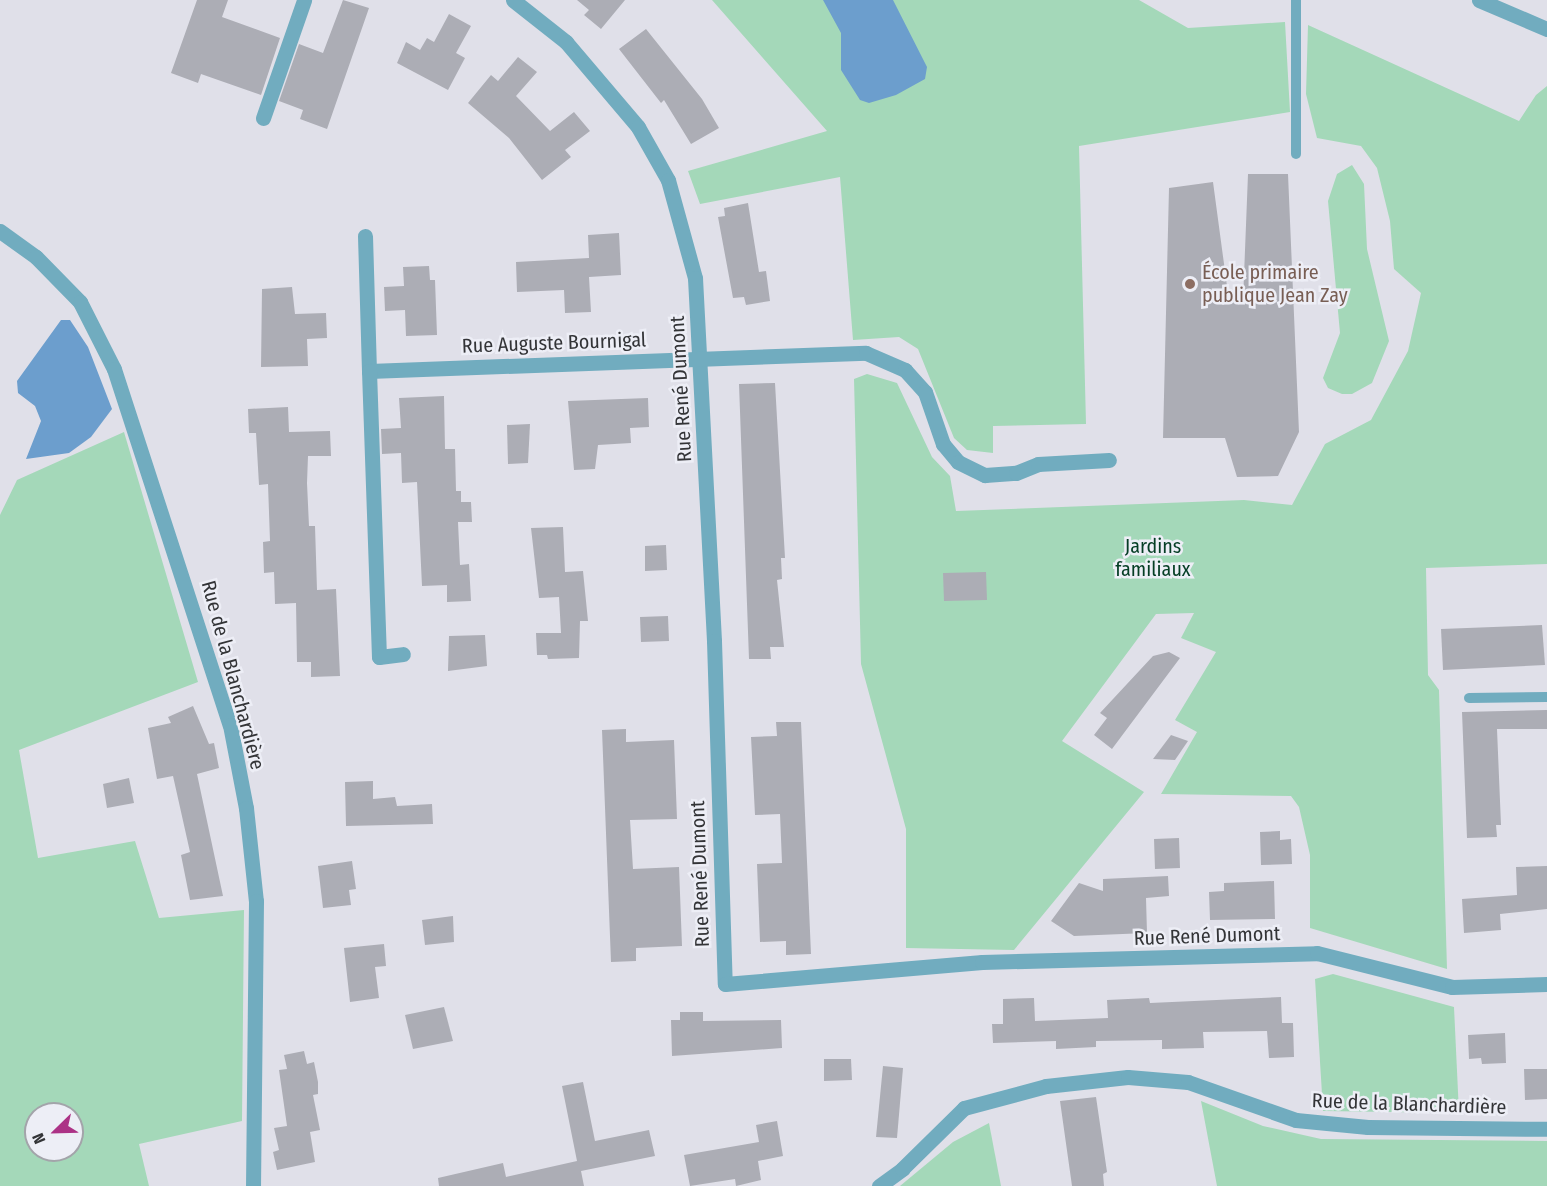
<!DOCTYPE html>
<html>
<head>
<meta charset="utf-8">
<style>
  body { margin:0 }
  #map { position:relative; width:1547px; height:1186px; overflow:hidden; background:#e0e0e9; font-family:"Fira Sans Condensed",sans-serif }
  div>[style] { position:absolute }
  [style*='--x'] { left:calc(var(--x)*1px); top:calc(var(--y)*1px); width:calc(var(--w)*1px); rotate:calc(var(--a)*1deg) }
  .green>* { inset:0; background:#a4d8b9 }
  .water>* { inset:0; background:#6c9ecd }
  .building>* { inset:0; background:#acadb5 }
  .service>* { height:10px; margin:-5px; padding:0 5px; transform-origin:5px; border-radius:5px; background:#71acbf }
  .minor>* { height:15px; margin:-7.5px; padding:0 7.5px; transform-origin:7.5px; border-radius:7.5px; background:#71acbf }
  .dots>* { width:16px; height:16px; translate:-50% -50%; box-sizing:border-box; border:3px solid #edeef6; border-radius:50% }
  span { translate:-50% -50%; white-space:nowrap; text-align:center; line-height:1.15; -webkit-text-stroke:5px #edeef6; paint-order:stroke }
  .education-label { font-size:20px; color:#785e54 }
  .left { translate:0 -50%; text-align:left }
  .street-label { font-size:20px; color:#333437 }
  .park-label { font-size:20px; color:#053e25 }
  .north { position:absolute; left:24px; top:1102px; width:60px; height:60px; box-sizing:border-box; background:#edeef6; border:2px solid #a3a4aa; border-radius:50%; rotate:247deg; font-size:16px; font-weight:700; line-height:24px; text-align:center; color:#333437 }
  .north::after { content:''; display:block; margin:auto; width:21px; height:27px; background:#ac3286; clip-path:polygon(50% 0,100% 100%,50% 72%,0 100%) }
</style>
</head>
<body>
<div id="map">
  <div class="green">
    <i style="clip-path:polygon(712px 0,1139px 0,1188px 28px,1285px 22px,1290px 112px,1079px 146px,1086px 424px,993px 426px,993px 453px,967px 450px,954px 438px,918px 349px,899px 337px,853px 340px,840px 177px,700px 204px,688px 171px,827px 131px)"></i>
    <i style="clip-path:polygon(1308px 25px,1519px 121px,1536px 95px,1547px 86px,1547px 564px,1426px 568px,1428px 675px,1439px 690px,1447px 969px,1310px 928px,1310px 855px,1299px 807px,1291px 796px,1161px 794px,1197px 732px,1175px 720px,1216px 652px,1181px 638px,1194px 613px,1156px 614px,1062px 741px,1144px 792px,1014px 950px,906px 948px,906px 829px,861px 664px,854px 379px,867px 374px,897px 383px,932px 457px,950px 476px,956px 511px,1244px 500px,1292px 505px,1325px 444px,1371px 420px,1408px 351px,1421px 293px,1394px 269px,1390px 221px,1377px 168px,1361px 146px,1317px 138px,1306px 94px)"></i>
    <i style="clip-path:polygon(1352px 165px,1364px 184px,1367px 249px,1389px 341px,1372px 383px,1352px 394px,1342px 394px,1328px 388px,1323px 378px,1340px 333px,1328px 201px,1337px 174px)"></i>
    <i style="clip-path:polygon(evenodd,124px 432px,198px 682px,19px 750px,38px 858px,135px 841px,159px 918px,244px 910px,242px 1121px,139px 1144px,149px 1186px,0 1186px,0 515px,17px 480px,124px 432px,36px 1114px,72px 1114px,72px 1150px,36px 1150px,36px 1114px)"></i>
    <i style="clip-path:polygon(1333px 974px,1454px 1007px,1459px 1113px,1323px 1111px,1315px 979px)"></i>
    <i style="clip-path:polygon(1201px 1101px,1263px 1126px,1321px 1139px,1547px 1141px,1547px 1186px,1217px 1186px)"></i>
    <i style="clip-path:polygon(989px 1123px,1001px 1186px,900px 1186px,953px 1142px)"></i>
  </div>
  <div class="water">
    <i style="clip-path:polygon(823px 0,893px 0,927px 67px,925px 79px,896px 95px,869px 103px,860px 100px,841px 70px,841px 33px)"></i>
    <i style="clip-path:polygon(61px 320px,70px 320px,88px 347px,112px 409px,91px 437px,69px 453px,26px 459px,41px 421px,35px 406px,18px 393px,17px 381px)"></i>
  </div>
  <div class="building">
    <i style="clip-path:polygon(197px 0,228px 0,222px 17px,280px 38px,261px 95px,201px 74px,198px 83px,171px 73px)"></i>
    <i style="clip-path:polygon(343px 0,369px 8px,327px 129px,300px 119px,303px 110px,279px 101px,299px 44px,323px 53px)"></i>
    <i style="clip-path:polygon(577px 0,625px 0,601px 29px,584px 15px,589px 10px)"></i>
    <i style="clip-path:polygon(449px 14px,471px 26px,456px 53px,465px 58px,448px 90px,397px 63px,406px 42px,420px 50px,427px 38px,434px 42px)"></i>
    <i style="clip-path:polygon(646px 29px,702px 99px,719px 128px,691px 144px,664px 100px,661px 103px,619px 49px)"></i>
    <i style="clip-path:polygon(518px 57px,537px 72px,516px 96px,550px 131px,574px 112px,590px 131px,565px 150px,571px 157px,542px 180px,509px 138px,468px 103px,491px 75px,498px 81px)"></i>
    <i style="clip-path:polygon(1248px 174px,1288px 174px,1299px 432px,1278px 476px,1237px 477px,1225px 438px,1163px 438px,1169px 188px,1213px 182px,1229px 301px,1243px 301px)"></i>
    <i style="clip-path:polygon(748px 203px,759px 272px,766px 271px,770px 301px,746px 305px,744px 297px,733px 298px,718px 217px,725px 216px,724px 208px)"></i>
    <i style="clip-path:polygon(619px 233px,621px 275px,589px 277px,591px 312px,565px 313px,564px 290px,517px 292px,516px 262px,589px 258px,588px 235px)"></i>
    <i style="clip-path:polygon(429px 266px,430px 280px,435px 280px,437px 335px,406px 336px,405px 310px,385px 311px,384px 287px,404px 286px,403px 267px)"></i>
    <i style="clip-path:polygon(292px 287px,295px 314px,326px 313px,327px 338px,307px 339px,308px 366px,261px 367px,262px 289px)"></i>
    <i style="clip-path:polygon(775px 383px,785px 558px,781px 558px,782px 579px,777px 580px,784px 647px,770px 647px,771px 659px,749px 659px,739px 384px)"></i>
    <i style="clip-path:polygon(444px 396px,445px 449px,455px 449px,456px 491px,461px 491px,461px 502px,471px 502px,472px 522px,458px 522px,460px 565px,469px 564px,471px 601px,447px 602px,447px 585px,422px 586px,417px 482px,402px 483px,401px 453px,382px 454px,381px 429px,401px 428px,399px 398px)"></i>
    <i style="clip-path:polygon(648px 398px,649px 427px,630px 428px,631px 443px,598px 445px,595px 469px,574px 470px,568px 401px)"></i>
    <i style="clip-path:polygon(288px 407px,289px 432px,330px 431px,331px 456px,308px 456px,307px 483px,309px 526px,315px 526px,317px 590px,336px 589px,340px 676px,311px 677px,311px 662px,297px 662px,296px 603px,275px 604px,274px 572px,264px 573px,263px 542px,270px 541px,268px 484px,259px 485px,256px 433px,249px 433px,248px 409px)"></i>
    <i style="clip-path:polygon(530px 424px,528px 463px,508px 464px,507px 425px)"></i>
    <i style="clip-path:polygon(563px 527px,565px 572px,583px 571px,588px 621px,580px 621px,579px 658px,548px 659px,547px 655px,537px 655px,536px 633px,561px 633px,559px 597px,539px 598px,531px 528px)"></i>
    <i style="clip-path:polygon(666px 545px,667px 570px,645px 571px,645px 546px)"></i>
    <i style="clip-path:polygon(986px 572px,987px 600px,944px 601px,943px 573px)"></i>
    <i style="clip-path:polygon(668px 616px,669px 641px,641px 642px,640px 617px)"></i>
    <i style="clip-path:polygon(1542px 625px,1545px 665px,1443px 670px,1441px 629px)"></i>
    <i style="clip-path:polygon(485px 635px,487px 666px,448px 671px,449px 636px)"></i>
    <i style="clip-path:polygon(1169px 652px,1180px 658px,1112px 749px,1094px 735px,1107px 718px,1100px 713px,1153px 656px)"></i>
    <i style="clip-path:polygon(193px 706px,209px 744px,214px 743px,219px 768px,197px 774px,223px 896px,190px 900px,181px 855px,190px 852px,173px 776px,157px 779px,148px 728px,171px 723px,168px 717px)"></i>
    <i style="clip-path:polygon(1547px 710px,1547px 729px,1497px 729px,1501px 825px,1496px 825px,1497px 837px,1467px 838px,1462px 712px)"></i>
    <i style="clip-path:polygon(776px 722px,801px 722px,811px 954px,786px 955px,786px 941px,760px 942px,757px 864px,782px 863px,780px 814px,755px 815px,751px 737px,777px 736px)"></i>
    <i style="clip-path:polygon(626px 729px,626px 742px,674px 740px,677px 819px,630px 820px,633px 869px,679px 867px,682px 946px,636px 948px,636px 961px,611px 962px,602px 730px)"></i>
    <i style="clip-path:polygon(1171px 735px,1188px 741px,1175px 760px,1153px 759px)"></i>
    <i style="clip-path:polygon(129px 778px,134px 803px,107px 808px,103px 784px)"></i>
    <i style="clip-path:polygon(373px 781px,373px 799px,395px 797px,397px 806px,432px 804px,433px 824px,346px 826px,345px 782px)"></i>
    <i style="clip-path:polygon(1280px 831px,1280px 840px,1291px 839px,1292px 864px,1261px 865px,1260px 832px)"></i>
    <i style="clip-path:polygon(1179px 838px,1180px 868px,1155px 869px,1154px 839px)"></i>
    <i style="clip-path:polygon(352px 861px,356px 889px,349px 890px,351px 905px,323px 908px,318px 866px)"></i>
    <i style="clip-path:polygon(1547px 866px,1547px 909px,1500px 914px,1501px 930px,1464px 933px,1462px 899px,1517px 895px,1516px 867px)"></i>
    <i style="clip-path:polygon(1168px 876px,1169px 896px,1146px 898px,1147px 933px,1074px 936px,1051px 921px,1079px 883px,1103px 891px,1103px 879px)"></i>
    <i style="clip-path:polygon(1274px 881px,1275px 919px,1210px 920px,1209px 892px,1224px 891px,1224px 883px)"></i>
    <i style="clip-path:polygon(453px 916px,454px 942px,425px 945px,422px 920px)"></i>
    <i style="clip-path:polygon(384px 944px,386px 966px,375px 967px,379px 998px,350px 1002px,344px 948px)"></i>
    <i style="clip-path:polygon(1281px 997px,1282px 1023px,1293px 1023px,1294px 1057px,1269px 1058px,1267px 1031px,1203px 1032px,1204px 1048px,1162px 1049px,1162px 1040px,1096px 1041px,1096px 1047px,1056px 1049px,1056px 1041px,993px 1043px,992px 1024px,1003px 1024px,1003px 999px,1034px 998px,1035px 1021px,1108px 1018px,1107px 1000px,1149px 998px,1150px 1003px)"></i>
    <i style="clip-path:polygon(444px 1007px,453px 1041px,413px 1049px,405px 1015px)"></i>
    <i style="clip-path:polygon(680px 1012px,703px 1012px,703px 1021px,781px 1020px,782px 1048px,672px 1056px,671px 1020px,680px 1020px)"></i>
    <i style="clip-path:polygon(1505px 1033px,1506px 1063px,1482px 1064px,1481px 1058px,1469px 1059px,1468px 1035px)"></i>
    <i style="clip-path:polygon(304px 1051px,307px 1064px,314px 1062px,318px 1082px,318px 1094px,313px 1095px,320px 1130px,310px 1132px,315px 1162px,277px 1170px,273px 1152px,279px 1150px,274px 1128px,287px 1126px,279px 1070px,287px 1069px,284px 1055px)"></i>
    <i style="clip-path:polygon(824px 1059px,851px 1059px,852px 1080px,824px 1081px)"></i>
    <i style="clip-path:polygon(883px 1066px,903px 1068px,897px 1138px,876px 1137px)"></i>
    <i style="clip-path:polygon(1524px 1069px,1547px 1069px,1547px 1099px,1525px 1100px)"></i>
    <i style="clip-path:polygon(583px 1082px,595px 1141px,649px 1130px,655px 1156px,581px 1171px,584px 1186px,439px 1186px,438px 1178px,503px 1163px,506px 1177px,577px 1161px,562px 1086px)"></i>
    <i style="clip-path:polygon(1096px 1097px,1107px 1172px,1103px 1174px,1104px 1186px,1072px 1186px,1060px 1101px)"></i>
    <i style="clip-path:polygon(777px 1121px,783px 1156px,758px 1161px,761px 1180px,736px 1186px,735px 1179px,690px 1186px,684px 1155px,759px 1142px,756px 1125px)"></i>
  </div>
  <div class="service">
    <i style="--x:1296;--y:0;--w:154;--a:90"></i>
    <i style="--x:1469;--y:698;--w:78;--a:-0.7"></i>
  </div>
  <div class="minor">
    <i style="--x:513;--y:0;--w:68;--a:38.4"></i>
    <i style="--x:566;--y:42;--w:111;--a:49.7"></i>
    <i style="--x:638;--y:127;--w:61;--a:60.5"></i>
    <i style="--x:668;--y:180;--w:102;--a:74.6"></i>
    <i style="--x:695;--y:278;--w:363;--a:87"></i>
    <i style="--x:714;--y:641;--w:343;--a:88.2"></i>
    <i style="--x:725;--y:984;--w:258;--a:-4.9"></i>
    <i style="--x:982;--y:962;--w:335;--a:-1.5"></i>
    <i style="--x:1317;--y:953;--w:139;--a:14.1"></i>
    <i style="--x:1452;--y:987;--w:95;--a:-1.8"></i>
    <i style="--x:1479;--y:0;--w:74;--a:23.1"></i>
    <i style="--x:263;--y:118;--w:125;--a:-70.8"></i>
    <i style="--x:0;--y:231;--w:44;--a:35.8"></i>
    <i style="--x:36;--y:257;--w:63;--a:45.6"></i>
    <i style="--x:80;--y:302;--w:75;--a:63.1"></i>
    <i style="--x:114;--y:369;--w:374;--a:72"></i>
    <i style="--x:230;--y:725;--w:85;--a:79.1"></i>
    <i style="--x:246;--y:808;--w:94;--a:83.9"></i>
    <i style="--x:256;--y:901;--w:285;--a:90.6"></i>
    <i style="--x:365;--y:236;--w:135;--a:88.3"></i>
    <i style="--x:369;--y:371;--w:497;--a:-2.1"></i>
    <i style="--x:866;--y:353;--w:43;--a:23.6"></i>
    <i style="--x:905;--y:370;--w:30;--a:48"></i>
    <i style="--x:925;--y:392;--w:55;--a:70.9"></i>
    <i style="--x:943;--y:444;--w:23;--a:50"></i>
    <i style="--x:958;--y:462;--w:30;--a:26"></i>
    <i style="--x:985;--y:475;--w:31;--a:-4"></i>
    <i style="--x:1016;--y:473;--w:24;--a:-22"></i>
    <i style="--x:1038;--y:464;--w:71;--a:-3.2"></i>
    <i style="--x:369;--y:371;--w:286;--a:88"></i>
    <i style="--x:379;--y:657;--w:24;--a:-7"></i>
    <i style="--x:879;--y:1186;--w:29;--a:-36"></i>
    <i style="--x:902;--y:1169;--w:87;--a:-44.5"></i>
    <i style="--x:964;--y:1108;--w:85;--a:-15"></i>
    <i style="--x:1046;--y:1086;--w:82;--a:-6.3"></i>
    <i style="--x:1128;--y:1077;--w:60;--a:4.8"></i>
    <i style="--x:1188;--y:1082;--w:114;--a:19.4"></i>
    <i style="--x:1296;--y:1120;--w:72;--a:5.6"></i>
    <i style="--x:1368;--y:1127;--w:179;--a:0.6"></i>
  </div>
  <div class="dots">
    <i style="left:1190px;top:284px;background:#8d6e63"></i>
  </div>
  <div class="education-label">
    <span class="left" style="left:1202px;top:284px">École primaire<br>publique Jean Zay</span>
  </div>
  <div class="street-label">
    <span style="left:554px;top:343px;rotate:-2deg">Rue Auguste Bournigal</span>
    <span style="left:681px;top:389px;rotate:-93deg">Rue René Dumont</span>
    <span style="left:233px;top:675px;rotate:75deg">Rue de la Blanchardière</span>
    <span style="left:700px;top:874px;rotate:-92deg">Rue René Dumont</span>
    <span style="left:1207px;top:936px;rotate:-2deg">Rue René Dumont</span>
    <span style="left:1409px;top:1104px;rotate:2deg">Rue de la Blanchardière</span>
  </div>
  <div class="park-label">
    <span style="left:1153px;top:558px">Jardins<br>familiaux</span>
  </div>
  <div class="north">N</div>
</div>
</body>
</html>
